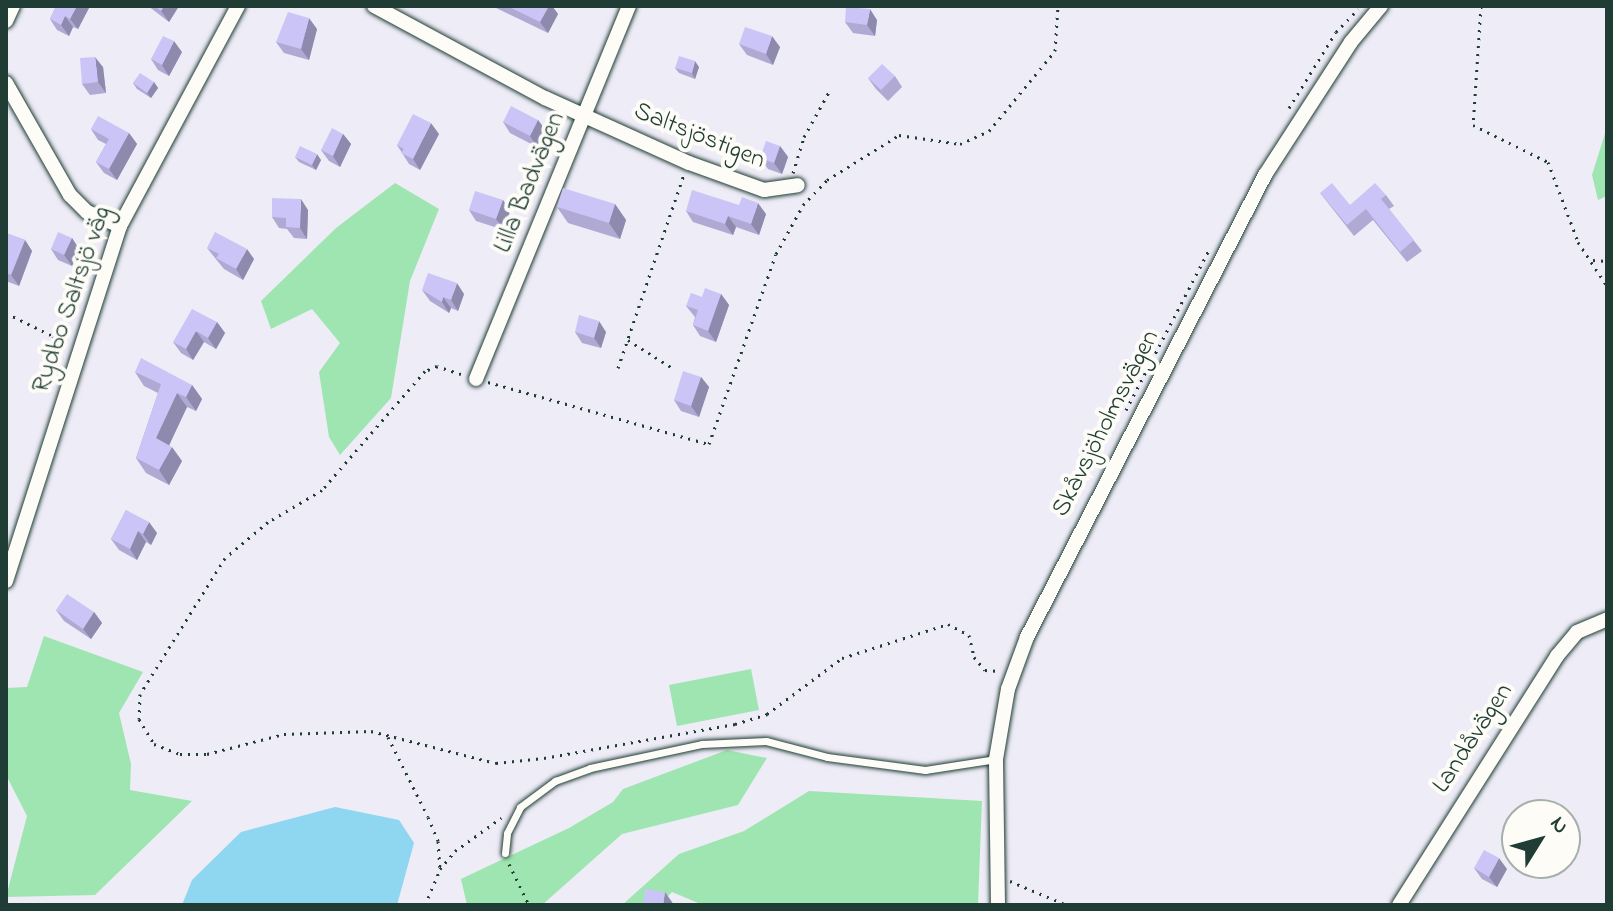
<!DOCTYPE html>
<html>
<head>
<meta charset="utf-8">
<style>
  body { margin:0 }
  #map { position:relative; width:1613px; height:911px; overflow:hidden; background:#eeecf7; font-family:"Indie Flower",sans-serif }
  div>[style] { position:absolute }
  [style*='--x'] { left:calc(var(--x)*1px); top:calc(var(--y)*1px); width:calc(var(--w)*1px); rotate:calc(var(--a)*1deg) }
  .green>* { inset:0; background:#9fe5b1 }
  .water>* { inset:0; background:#8fd6f0 }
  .path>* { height:3px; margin-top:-1.5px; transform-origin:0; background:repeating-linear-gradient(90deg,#1f3d34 0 2px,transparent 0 8px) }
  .roads { filter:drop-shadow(0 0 2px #1f3d34) drop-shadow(0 0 2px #1f3d34) }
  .service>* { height:7px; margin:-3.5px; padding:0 3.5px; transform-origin:3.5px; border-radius:3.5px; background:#fdfcf7 }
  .minor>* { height:14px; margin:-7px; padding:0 7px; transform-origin:7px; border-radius:7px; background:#fdfcf7 }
  .wall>* { inset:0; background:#afa9d4 }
  .shaded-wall>* { inset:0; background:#8e8aad }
  .building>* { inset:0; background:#cbc5f7 }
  span { translate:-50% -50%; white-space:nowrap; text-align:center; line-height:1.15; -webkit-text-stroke:8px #fdfcf7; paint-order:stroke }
  .street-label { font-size:26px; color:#1f3d34 }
  .frame { position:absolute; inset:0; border:8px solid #1f3d34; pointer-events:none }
  .north { position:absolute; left:1501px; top:799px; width:80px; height:80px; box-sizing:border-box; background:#fdfcf7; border:2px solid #a4b0a9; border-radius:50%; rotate:53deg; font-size:22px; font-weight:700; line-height:32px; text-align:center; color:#1f3d34 }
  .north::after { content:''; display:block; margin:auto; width:28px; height:36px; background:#1f3d34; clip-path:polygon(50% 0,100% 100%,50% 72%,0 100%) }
</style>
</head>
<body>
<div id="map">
  <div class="green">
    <i style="clip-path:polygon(1607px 127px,1607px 196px,1598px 200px,1592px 175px)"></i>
    <i style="clip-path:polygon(395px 183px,439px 209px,410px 281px,391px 398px,340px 455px,329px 437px,319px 372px,340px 343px,312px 309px,271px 329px,261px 301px,336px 228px)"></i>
    <i style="clip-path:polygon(44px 636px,143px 672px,119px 713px,131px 764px,130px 790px,192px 801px,95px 895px,6px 897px,27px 816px,6px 775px,6px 688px,27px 687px)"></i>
    <i style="clip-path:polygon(751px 669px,759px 710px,677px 726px,669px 685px)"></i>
    <i style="clip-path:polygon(727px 750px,767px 758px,738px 805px,622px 834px,542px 905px,467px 905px,461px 879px,569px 828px,613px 802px,623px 789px)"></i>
    <i style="clip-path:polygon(809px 791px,982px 801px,978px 905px,703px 905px,672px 892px,660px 905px,622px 905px,679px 854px,744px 831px)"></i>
  </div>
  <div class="water">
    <i style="clip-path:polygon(335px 807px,399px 820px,414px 843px,397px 905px,182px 905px,192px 880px,241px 832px)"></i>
  </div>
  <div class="path">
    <i style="--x:1481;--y:6;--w:119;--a:93.8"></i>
    <i style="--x:1473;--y:125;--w:84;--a:26.3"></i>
    <i style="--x:1548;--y:162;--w:85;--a:69.4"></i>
    <i style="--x:1578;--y:242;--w:53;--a:56.6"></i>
    <i style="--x:1289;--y:108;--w:89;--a:-58.3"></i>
    <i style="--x:1336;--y:32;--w:32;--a:-46"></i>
    <i style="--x:793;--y:173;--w:38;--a:-73"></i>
    <i style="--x:804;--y:137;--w:54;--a:-61"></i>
    <i style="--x:1593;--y:260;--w:14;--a:4"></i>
    <i style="--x:6;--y:313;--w:52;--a:26.1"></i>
    <i style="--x:53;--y:336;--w:24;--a:68"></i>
    <i style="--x:628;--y:340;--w:54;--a:32.2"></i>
    <i style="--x:618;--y:368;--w:205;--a:-71.2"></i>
    <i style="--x:461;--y:374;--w:25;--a:-162"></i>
    <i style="--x:437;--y:366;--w:13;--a:157"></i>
    <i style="--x:425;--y:371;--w:157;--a:130.9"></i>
    <i style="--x:322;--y:490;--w:63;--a:149.3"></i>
    <i style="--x:268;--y:522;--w:56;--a:140.1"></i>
    <i style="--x:225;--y:558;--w:160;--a:122"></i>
    <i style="--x:140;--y:694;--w:25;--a:92"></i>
    <i style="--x:139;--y:719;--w:29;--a:59"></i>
    <i style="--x:154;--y:744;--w:28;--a:21"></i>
    <i style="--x:180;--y:754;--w:27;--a:0"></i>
    <i style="--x:207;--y:754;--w:80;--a:-14.6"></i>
    <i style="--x:284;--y:734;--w:87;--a:-2"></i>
    <i style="--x:371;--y:731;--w:129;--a:14.4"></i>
    <i style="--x:496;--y:763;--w:48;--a:-5.9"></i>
    <i style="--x:544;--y:758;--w:194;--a:-10.1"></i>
    <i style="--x:735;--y:724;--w:34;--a:-17"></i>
    <i style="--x:767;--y:714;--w:94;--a:-36.7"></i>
    <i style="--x:842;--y:658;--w:111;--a:-17.8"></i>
    <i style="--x:948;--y:624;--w:24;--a:28"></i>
    <i style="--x:969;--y:635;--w:23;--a:77"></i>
    <i style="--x:974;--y:657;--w:17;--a:50"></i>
    <i style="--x:985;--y:670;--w:14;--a:4"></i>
    <i style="--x:488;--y:382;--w:230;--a:15.7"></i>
    <i style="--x:709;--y:444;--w:201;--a:-70.6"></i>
    <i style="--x:776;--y:254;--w:56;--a:-61.1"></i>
    <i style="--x:803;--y:205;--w:35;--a:-46"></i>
    <i style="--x:827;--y:180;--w:85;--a:-32"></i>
    <i style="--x:899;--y:135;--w:62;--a:8.4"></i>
    <i style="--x:960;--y:144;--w:32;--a:-24"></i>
    <i style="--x:989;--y:131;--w:104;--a:-50.5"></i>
    <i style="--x:1055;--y:51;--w:45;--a:-86.2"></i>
    <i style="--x:1126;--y:410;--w:180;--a:-62.6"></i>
    <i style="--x:388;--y:737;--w:89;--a:63.4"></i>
    <i style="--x:428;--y:817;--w:26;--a:67"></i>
    <i style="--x:438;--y:841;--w:28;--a:86"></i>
    <i style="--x:509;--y:864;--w:46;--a:64"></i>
    <i style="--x:1010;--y:881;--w:62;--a:22.8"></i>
    <i style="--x:425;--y:905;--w:39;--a:-67"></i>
    <i style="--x:440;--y:869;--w:23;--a:-50"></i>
    <i style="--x:455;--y:851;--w:57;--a:-35.7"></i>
  </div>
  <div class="roads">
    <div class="service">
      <i style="--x:505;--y:853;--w:20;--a:-84"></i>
      <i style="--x:507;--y:833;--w:29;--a:-63"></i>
      <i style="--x:520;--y:807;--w:44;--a:-36.6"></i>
      <i style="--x:555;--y:781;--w:37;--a:-20"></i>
      <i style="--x:590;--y:768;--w:115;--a:-12.1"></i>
      <i style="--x:702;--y:744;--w:64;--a:-2.7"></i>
      <i style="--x:766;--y:741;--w:63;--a:14.7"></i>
      <i style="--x:827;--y:757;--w:99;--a:7.6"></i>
      <i style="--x:925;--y:770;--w:72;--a:-8.8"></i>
    </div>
    <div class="minor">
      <i style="--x:374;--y:6;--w:194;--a:28.3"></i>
      <i style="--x:545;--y:98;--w:158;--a:24.3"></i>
      <i style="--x:689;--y:163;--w:80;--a:19.8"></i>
      <i style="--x:764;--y:190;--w:34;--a:-8"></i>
      <i style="--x:6;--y:21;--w:17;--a:-65"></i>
      <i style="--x:6;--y:83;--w:129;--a:60.3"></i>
      <i style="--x:70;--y:195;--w:24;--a:45"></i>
      <i style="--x:87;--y:212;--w:36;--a:23"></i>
      <i style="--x:476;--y:379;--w:403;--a:-67.7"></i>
      <i style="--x:6;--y:581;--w:373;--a:-72.2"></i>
      <i style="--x:120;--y:226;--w:250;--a:-61.8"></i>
      <i style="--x:998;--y:905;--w:146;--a:-90.8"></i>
      <i style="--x:996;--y:759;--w:71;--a:-80.3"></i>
      <i style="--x:1008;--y:689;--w:55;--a:-69.9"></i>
      <i style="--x:1027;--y:637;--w:520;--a:-62.74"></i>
      <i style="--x:1265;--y:175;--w:158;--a:-57.1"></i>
      <i style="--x:1351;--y:42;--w:47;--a:-50.2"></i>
      <i style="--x:1399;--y:905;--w:295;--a:-57.6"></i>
      <i style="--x:1557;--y:656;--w:31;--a:-50"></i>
      <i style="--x:1577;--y:632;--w:33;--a:-23"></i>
    </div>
  </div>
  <div class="wall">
    <i style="clip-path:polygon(56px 6px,90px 6px,78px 29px,73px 27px,69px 36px,57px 30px,50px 19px)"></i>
    <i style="clip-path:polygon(148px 6px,179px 6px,169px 22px)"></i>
    <i style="clip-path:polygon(492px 6px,552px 6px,558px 14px,548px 33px)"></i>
    <i style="clip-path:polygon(877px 20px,875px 36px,853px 33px,845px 22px)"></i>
    <i style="clip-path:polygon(317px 29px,309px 60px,284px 53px,276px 42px)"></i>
    <i style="clip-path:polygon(739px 44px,780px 47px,773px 65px,747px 55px)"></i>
    <i style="clip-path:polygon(182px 52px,169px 76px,158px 70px,151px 59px)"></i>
    <i style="clip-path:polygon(103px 67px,106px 93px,90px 95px,82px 84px)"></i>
    <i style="clip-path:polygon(699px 67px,695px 79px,679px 73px,675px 68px)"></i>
    <i style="clip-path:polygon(895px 76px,902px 87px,888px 101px,876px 89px,868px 78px)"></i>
    <i style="clip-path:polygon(154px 82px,158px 88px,151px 98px,137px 89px,133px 83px)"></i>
    <i style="clip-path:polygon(538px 120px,546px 131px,537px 147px,510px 133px,503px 122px)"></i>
    <i style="clip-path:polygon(91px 129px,129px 133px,137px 144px,117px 180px,104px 173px,96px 162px,106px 144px,98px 140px)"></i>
    <i style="clip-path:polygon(343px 134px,351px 144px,340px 167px,329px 161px,321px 150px)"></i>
    <i style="clip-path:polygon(439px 134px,420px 170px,409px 164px,397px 145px)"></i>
    <i style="clip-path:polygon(780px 146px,788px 157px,782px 174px,768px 169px,760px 158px)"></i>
    <i style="clip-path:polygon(295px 157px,321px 160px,316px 170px,299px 162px)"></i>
    <i style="clip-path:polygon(1320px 193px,1350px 205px,1386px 195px,1394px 206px,1389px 209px,1422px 251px,1407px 262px,1373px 220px,1354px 236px)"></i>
    <i style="clip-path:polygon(503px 200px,510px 211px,504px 230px,476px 221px,469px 210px)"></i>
    <i style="clip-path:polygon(615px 204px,626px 220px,620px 239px,568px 223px,557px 207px)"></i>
    <i style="clip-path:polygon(308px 210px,307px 239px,294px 238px,287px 229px,279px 228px,272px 217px)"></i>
    <i style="clip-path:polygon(686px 211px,766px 214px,759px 235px,736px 227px,733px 235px,693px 222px)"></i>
    <i style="clip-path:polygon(6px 233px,25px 240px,32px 251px,19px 286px,6px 281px)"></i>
    <i style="clip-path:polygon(72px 238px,79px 249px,72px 266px,58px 260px,51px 249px)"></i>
    <i style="clip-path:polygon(207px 248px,254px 259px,243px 280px,224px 269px)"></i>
    <i style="clip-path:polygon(422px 290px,464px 294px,458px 311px,451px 308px,449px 313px,430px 301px)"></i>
    <i style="clip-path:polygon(721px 294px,729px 305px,716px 342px,700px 336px,693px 325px,695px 317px,686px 306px,702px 297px)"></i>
    <i style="clip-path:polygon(217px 322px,225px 333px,216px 349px,204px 342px,193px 360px,181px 353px,173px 342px)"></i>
    <i style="clip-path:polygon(575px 332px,606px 332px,601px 348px,582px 343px)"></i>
    <i style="clip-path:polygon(135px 372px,192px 385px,202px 399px,196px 411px,187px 407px,169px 445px,182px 461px,169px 485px,146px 473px,136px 458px,158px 393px,144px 386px)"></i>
    <i style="clip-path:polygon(701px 377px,709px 387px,699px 417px,681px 411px,674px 400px)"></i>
    <i style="clip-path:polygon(126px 510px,157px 533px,151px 545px,146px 542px,137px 560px,119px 550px,111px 539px)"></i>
    <i style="clip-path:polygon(56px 610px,94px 612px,102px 623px,91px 639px,64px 621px)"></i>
    <i style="clip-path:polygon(1474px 868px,1507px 869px,1497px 887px,1482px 879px)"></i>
  </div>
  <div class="shaded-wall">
    <i style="clip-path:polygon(77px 6px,90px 6px,78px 29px,70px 19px)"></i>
    <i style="clip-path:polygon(164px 6px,179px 6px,169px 22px,161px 11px)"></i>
    <i style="clip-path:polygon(549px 6px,552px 6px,558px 14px,548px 33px,540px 22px)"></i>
    <i style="clip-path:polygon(870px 9px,877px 20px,875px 36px,867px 25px)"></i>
    <i style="clip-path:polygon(65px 16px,73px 27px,69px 36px,61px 25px)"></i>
    <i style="clip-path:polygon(309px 18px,317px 29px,309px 60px,301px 49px)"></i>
    <i style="clip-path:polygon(772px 36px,780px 47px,773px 65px,766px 54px)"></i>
    <i style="clip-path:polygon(174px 41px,182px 52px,169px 76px,162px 65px)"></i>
    <i style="clip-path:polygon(95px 57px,103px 67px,106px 93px,98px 82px)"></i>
    <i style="clip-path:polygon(695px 61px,699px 67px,695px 79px,692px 73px)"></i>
    <i style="clip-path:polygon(154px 82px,158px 88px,151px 98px,147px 93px)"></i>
    <i style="clip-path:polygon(538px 120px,546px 131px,537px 147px,530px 136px)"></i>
    <i style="clip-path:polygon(431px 123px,439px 134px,420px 170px,413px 159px)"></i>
    <i style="clip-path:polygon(129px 133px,137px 144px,117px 180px,109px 169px)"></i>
    <i style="clip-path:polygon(343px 134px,351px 144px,340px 167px,333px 156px)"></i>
    <i style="clip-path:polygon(780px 146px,788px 157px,782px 174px,774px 163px)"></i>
    <i style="clip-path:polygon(317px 154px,321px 160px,316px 170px,312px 165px)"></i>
    <i style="clip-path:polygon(301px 199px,308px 210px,307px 239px,300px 228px)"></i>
    <i style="clip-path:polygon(503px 200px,510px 211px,504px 230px,496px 219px)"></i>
    <i style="clip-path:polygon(758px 203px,766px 214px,759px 235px,751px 224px)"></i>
    <i style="clip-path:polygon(615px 204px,626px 220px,620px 239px,609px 223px)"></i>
    <i style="clip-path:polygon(728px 216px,736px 227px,733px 235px,725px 224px)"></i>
    <i style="clip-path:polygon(72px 238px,79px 249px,72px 266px,64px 255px)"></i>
    <i style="clip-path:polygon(25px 240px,32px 251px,19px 286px,11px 275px)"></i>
    <i style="clip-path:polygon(247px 249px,254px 259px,243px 280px,236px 269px)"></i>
    <i style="clip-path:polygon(457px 283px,464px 294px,458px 311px,451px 300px)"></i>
    <i style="clip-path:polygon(721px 294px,729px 305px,716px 342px,708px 331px)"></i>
    <i style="clip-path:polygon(443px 297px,451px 308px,449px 313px,442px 302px)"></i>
    <i style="clip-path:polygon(599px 321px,606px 332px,601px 348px,594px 338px)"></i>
    <i style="clip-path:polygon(217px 322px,225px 333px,216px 349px,208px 338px)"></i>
    <i style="clip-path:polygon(196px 331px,204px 342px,193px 360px,186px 349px)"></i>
    <i style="clip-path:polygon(701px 377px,709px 387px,699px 417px,691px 406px)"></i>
    <i style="clip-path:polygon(192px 385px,202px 399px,196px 411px,186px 397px)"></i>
    <i style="clip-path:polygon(177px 393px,187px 407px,166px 452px,156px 438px)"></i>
    <i style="clip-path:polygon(172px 447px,182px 461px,169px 485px,159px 470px)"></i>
    <i style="clip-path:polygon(149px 522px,157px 533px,151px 545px,143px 534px)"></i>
    <i style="clip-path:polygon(138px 531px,146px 542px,137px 560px,130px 549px)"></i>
    <i style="clip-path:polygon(94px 612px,102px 623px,91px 639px,83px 629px)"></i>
    <i style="clip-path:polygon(1499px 858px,1507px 869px,1497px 887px,1489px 877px)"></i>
    <i style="clip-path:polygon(665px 892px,674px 905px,663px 905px)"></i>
  </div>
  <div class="building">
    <i style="clip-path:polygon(56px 6px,77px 6px,70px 19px,65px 16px,61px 25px,50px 19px)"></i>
    <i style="clip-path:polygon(155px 6px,164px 6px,161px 11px)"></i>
    <i style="clip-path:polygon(507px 6px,549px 6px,540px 22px)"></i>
    <i style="clip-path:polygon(846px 7px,870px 9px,867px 25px,845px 22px)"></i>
    <i style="clip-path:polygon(288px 12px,309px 18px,301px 49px,276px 42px)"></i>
    <i style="clip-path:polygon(745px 27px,772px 36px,766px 54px,739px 44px)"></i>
    <i style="clip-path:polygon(163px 36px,174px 41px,162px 65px,151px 59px)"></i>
    <i style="clip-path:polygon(679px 56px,695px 61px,692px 73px,675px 68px)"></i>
    <i style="clip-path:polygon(95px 57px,98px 82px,82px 84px,80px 58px)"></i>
    <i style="clip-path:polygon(882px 64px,895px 76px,881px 90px,868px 78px)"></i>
    <i style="clip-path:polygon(140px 73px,154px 82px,147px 93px,133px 83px)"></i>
    <i style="clip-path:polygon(511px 106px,538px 120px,530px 136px,503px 122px)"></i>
    <i style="clip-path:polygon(413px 114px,431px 123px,413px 159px,401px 153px,404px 149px,397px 145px)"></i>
    <i style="clip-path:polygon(98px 116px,129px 133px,109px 169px,96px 162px,109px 139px,91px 129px)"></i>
    <i style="clip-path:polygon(332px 128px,343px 134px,333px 156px,321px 150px)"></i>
    <i style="clip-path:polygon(766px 141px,780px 146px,774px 163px,760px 158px)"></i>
    <i style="clip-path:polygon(300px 146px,317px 154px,312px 165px,295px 157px)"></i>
    <i style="clip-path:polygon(1332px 183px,1350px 205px,1375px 183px,1386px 195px,1381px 199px,1414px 240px,1400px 252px,1366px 209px,1347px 225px,1320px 193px)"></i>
    <i style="clip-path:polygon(563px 188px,615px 204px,609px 223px,557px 207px)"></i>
    <i style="clip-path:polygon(692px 190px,739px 205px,742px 197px,758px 203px,751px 224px,728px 216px,725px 224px,686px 211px)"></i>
    <i style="clip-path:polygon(475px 191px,503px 200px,496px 219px,469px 210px)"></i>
    <i style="clip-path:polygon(272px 198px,301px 199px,300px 228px,286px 227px,286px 218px,272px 217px)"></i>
    <i style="clip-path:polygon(58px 232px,72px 238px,64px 255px,51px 249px)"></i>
    <i style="clip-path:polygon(215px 232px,247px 249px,236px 269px,216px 258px,219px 254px,207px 248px)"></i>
    <i style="clip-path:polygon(6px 233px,25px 240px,11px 275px,6px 273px)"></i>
    <i style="clip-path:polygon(428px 273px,457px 283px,451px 300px,443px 297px,442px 302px,422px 290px)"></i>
    <i style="clip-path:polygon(705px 288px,721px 294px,708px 331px,693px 325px,698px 310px,686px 306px,691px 293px,702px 297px)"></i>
    <i style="clip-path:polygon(192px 309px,217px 322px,208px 338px,196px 331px,186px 349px,173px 342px)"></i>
    <i style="clip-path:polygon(579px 315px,599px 321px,594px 338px,575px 332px)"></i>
    <i style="clip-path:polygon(141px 358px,192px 385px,186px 397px,177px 393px,156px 438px,172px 447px,159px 470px,136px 458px,161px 384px,135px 372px)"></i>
    <i style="clip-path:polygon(683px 371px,701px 377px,691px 406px,674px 400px)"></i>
    <i style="clip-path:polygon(126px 510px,149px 522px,143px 534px,138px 531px,130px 549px,111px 539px)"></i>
    <i style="clip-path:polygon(67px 594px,94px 612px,83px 629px,56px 610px)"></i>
    <i style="clip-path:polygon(1484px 850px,1499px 858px,1489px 877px,1474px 868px)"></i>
    <i style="clip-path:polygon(645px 889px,665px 892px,663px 905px,643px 905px)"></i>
  </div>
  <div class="street-label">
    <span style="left:699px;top:137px;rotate:22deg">Saltsjöstigen</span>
    <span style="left:531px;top:183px;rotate:-68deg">Lilla Badvägen</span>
    <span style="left:73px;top:300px;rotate:-71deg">Rydbo Saltsjö väg</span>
    <span style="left:1107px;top:424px;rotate:-63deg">Skåvsjöholmsvägen</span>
    <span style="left:1474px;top:739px;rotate:-57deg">Landåvägen</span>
  </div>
  <div class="frame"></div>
  <div class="north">N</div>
</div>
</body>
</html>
